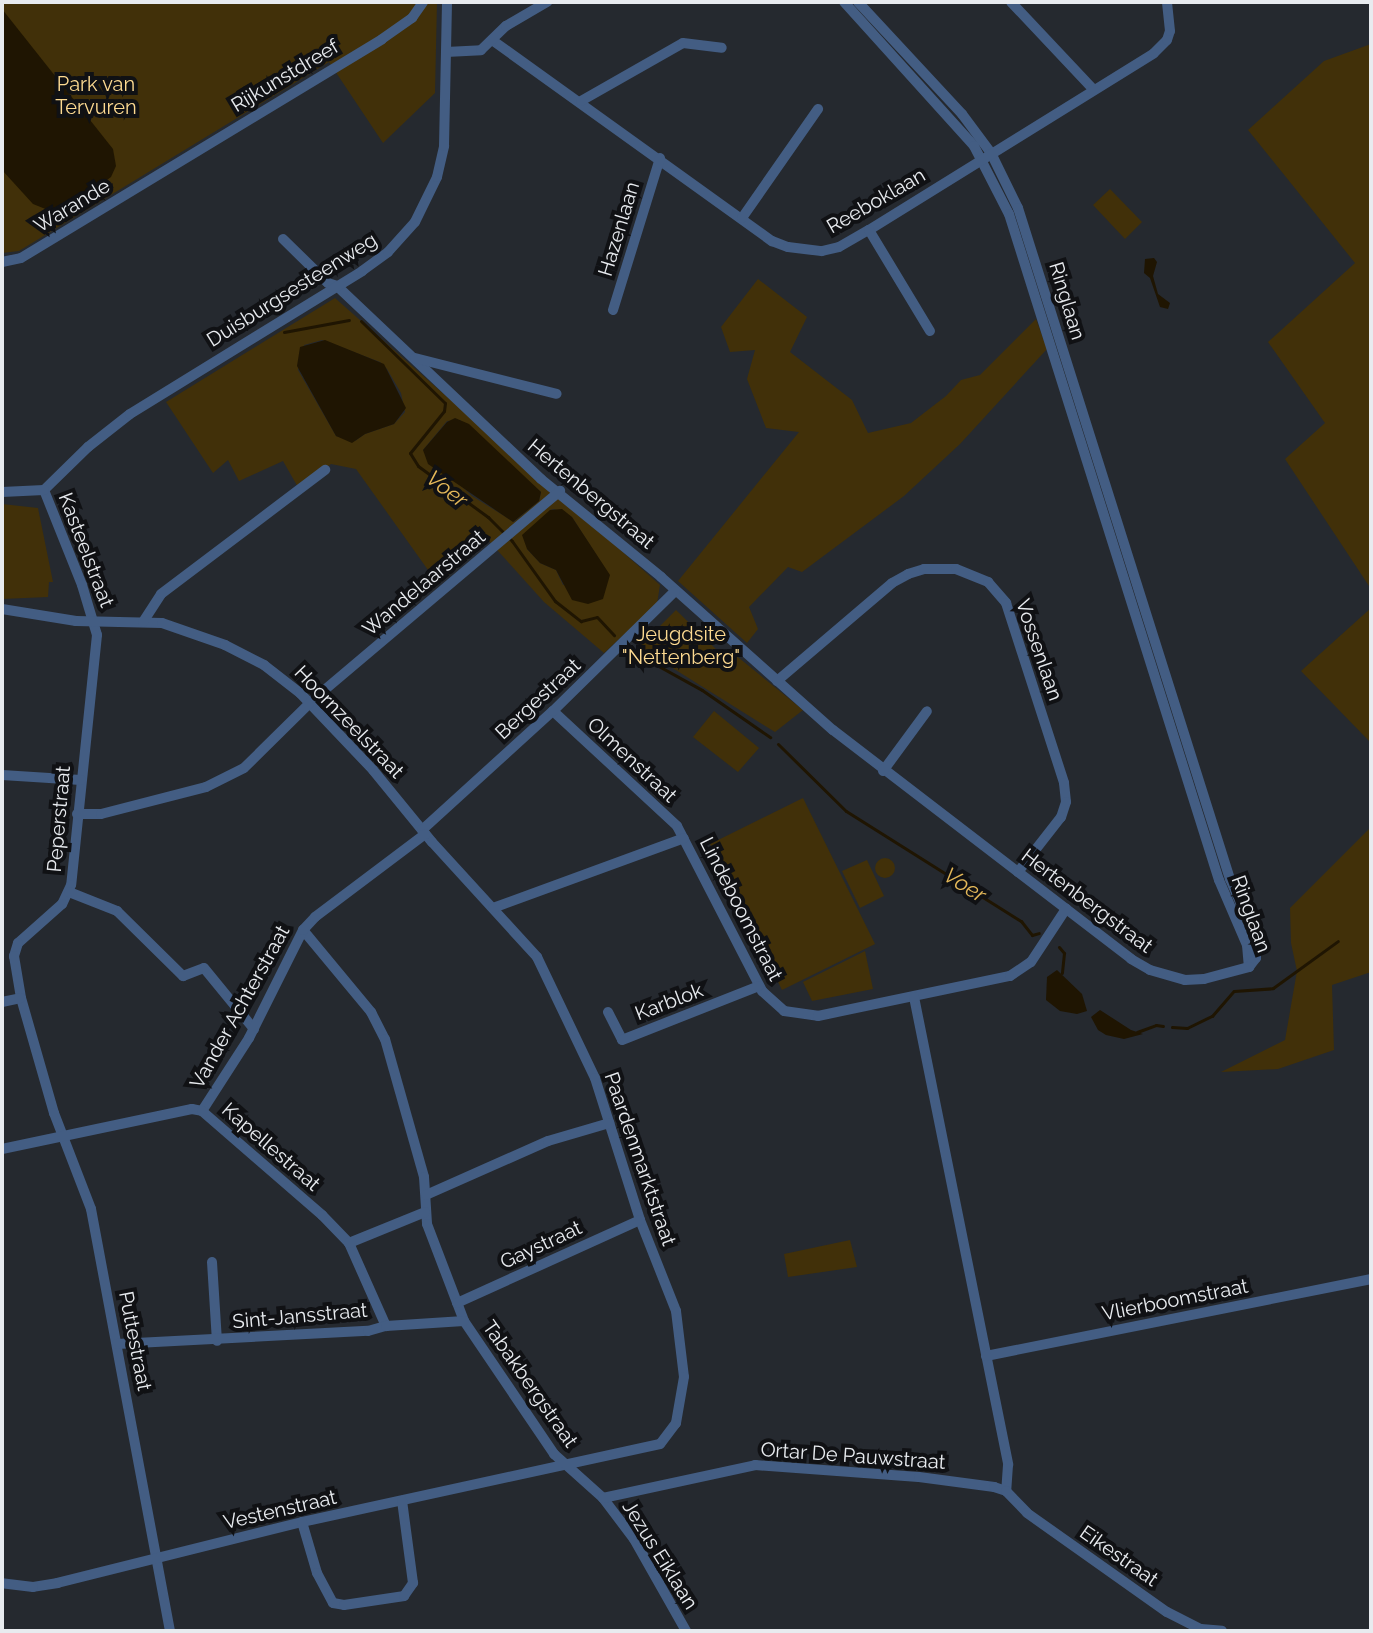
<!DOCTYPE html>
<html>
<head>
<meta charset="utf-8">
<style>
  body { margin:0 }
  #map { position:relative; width:1373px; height:1633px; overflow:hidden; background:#25292f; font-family:Raleway,sans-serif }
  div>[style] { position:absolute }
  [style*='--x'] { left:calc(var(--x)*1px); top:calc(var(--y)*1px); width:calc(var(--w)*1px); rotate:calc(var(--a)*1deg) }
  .green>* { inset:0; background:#413009 }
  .round { border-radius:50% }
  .water>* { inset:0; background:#1f1502 }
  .stream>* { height:3px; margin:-1.5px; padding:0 1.5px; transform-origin:1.5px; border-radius:1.5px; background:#1f1502 }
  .minor>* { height:10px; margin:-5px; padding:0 5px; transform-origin:5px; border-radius:5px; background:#435d83 }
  span { translate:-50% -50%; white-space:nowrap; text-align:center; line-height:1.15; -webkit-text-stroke:8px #101114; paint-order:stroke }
  .street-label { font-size:20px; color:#e8ebef }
  .park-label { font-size:20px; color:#fdda91 }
  .water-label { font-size:22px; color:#e4b859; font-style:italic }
  .frame { position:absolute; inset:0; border:4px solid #e8ebef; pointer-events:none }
</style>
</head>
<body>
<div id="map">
  <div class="green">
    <i style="clip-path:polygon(2px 2px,437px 2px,435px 93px,383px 143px,329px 62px,19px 251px,2px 253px)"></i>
    <i style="clip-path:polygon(1371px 44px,1371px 589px,1285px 459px,1325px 423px,1268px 342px,1355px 263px,1248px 130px,1324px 61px)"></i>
    <i style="clip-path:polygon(1110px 189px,1142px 222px,1125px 239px,1093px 205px)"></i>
    <i style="clip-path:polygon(758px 279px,807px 317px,790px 352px,852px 400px,868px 433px,911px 423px,946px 396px,961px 380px,980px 375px,1036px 319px,1047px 349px,960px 444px,904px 496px,802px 572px,788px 567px,749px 607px,758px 629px,747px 643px,678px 581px,799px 432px,766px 428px,747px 379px,755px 350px,730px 352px,721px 327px)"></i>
    <i style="clip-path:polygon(evenodd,335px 298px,660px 585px,657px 604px,604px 653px,544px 602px,489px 541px,438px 584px,356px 469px,331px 464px,299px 489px,283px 461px,239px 481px,228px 460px,213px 473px,166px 402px,335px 298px,322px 340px,380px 362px,387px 369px,401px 393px,405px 412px,394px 424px,365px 434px,355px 441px,336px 436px,298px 370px,304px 345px,322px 340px,335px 298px,460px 420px,541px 492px,539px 501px,514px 522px,472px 496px,423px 450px,447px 421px,460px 420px,335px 298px,554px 509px,572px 517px,609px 575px,563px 585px,556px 570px,540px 563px,527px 549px,550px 510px,554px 509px)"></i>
    <i style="clip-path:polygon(2px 504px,38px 508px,53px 582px,49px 582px,48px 597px,2px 599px)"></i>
    <i style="clip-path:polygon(1371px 608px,1371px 743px,1301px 671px)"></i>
    <i style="clip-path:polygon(676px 610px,722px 655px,728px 649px,803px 710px,775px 732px,639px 647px)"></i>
    <i style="clip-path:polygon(714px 711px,759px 748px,738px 772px,693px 737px)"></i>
    <i style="clip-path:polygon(803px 798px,875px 944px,782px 990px,710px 844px)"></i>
    <i style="clip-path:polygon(1371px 827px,1371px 972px,1332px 985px,1334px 1050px,1278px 1069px,1221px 1072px,1285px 1040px,1297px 971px,1291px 943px,1290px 908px)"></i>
    <i class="round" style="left:875px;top:858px;width:20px;height:20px"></i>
    <i style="clip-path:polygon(867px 860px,884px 896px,860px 908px,842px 871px)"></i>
    <i style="clip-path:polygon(865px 951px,873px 989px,812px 1001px,803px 982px)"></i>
    <i style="clip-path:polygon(850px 1240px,857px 1267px,788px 1277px,784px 1254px)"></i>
  </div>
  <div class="water">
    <i style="clip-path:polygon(2px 9px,113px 149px,116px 166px,111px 177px,76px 203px,62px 209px,48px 210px,33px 204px,2px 170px)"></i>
    <i style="clip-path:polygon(1154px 258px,1157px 262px,1153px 276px,1158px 294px,1170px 303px,1168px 309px,1160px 307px,1150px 278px,1144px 273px,1145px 259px)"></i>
    <i style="clip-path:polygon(325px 340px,384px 364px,406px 408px,394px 424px,365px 434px,352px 443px,336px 436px,297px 366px,300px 347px)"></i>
    <i style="clip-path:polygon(455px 418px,469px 424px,541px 492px,539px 501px,513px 522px,428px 464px,423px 450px,447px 422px)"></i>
    <i style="clip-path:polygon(562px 509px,572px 517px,610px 575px,603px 599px,588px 604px,572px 600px,556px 570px,540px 563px,527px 549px,522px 535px,550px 510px)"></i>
    <i style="clip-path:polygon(1057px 970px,1082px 994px,1087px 1011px,1077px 1014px,1060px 1011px,1046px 1000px,1047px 977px)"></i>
    <i style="clip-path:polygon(1100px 1010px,1131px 1030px,1143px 1034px,1124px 1039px,1106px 1035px,1098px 1030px,1091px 1017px)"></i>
  </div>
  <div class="stream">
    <i style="--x:361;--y:321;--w:117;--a:44.3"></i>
    <i style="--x:445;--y:403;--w:8;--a:97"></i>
    <i style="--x:444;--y:411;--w:54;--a:129"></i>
    <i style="--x:410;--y:453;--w:15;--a:58"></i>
    <i style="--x:418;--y:466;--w:87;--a:36.1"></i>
    <i style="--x:488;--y:517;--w:34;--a:45"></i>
    <i style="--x:512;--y:541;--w:74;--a:54.4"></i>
    <i style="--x:555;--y:601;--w:33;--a:38"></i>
    <i style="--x:581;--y:621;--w:16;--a:-14"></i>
    <i style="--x:597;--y:617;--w:25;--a:47"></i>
    <i style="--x:284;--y:332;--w:66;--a:-10.5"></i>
    <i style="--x:644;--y:658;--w:66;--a:28.9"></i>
    <i style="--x:702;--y:690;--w:83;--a:34.7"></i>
    <i style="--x:778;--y:744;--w:95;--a:44.6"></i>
    <i style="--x:846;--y:811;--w:207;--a:32.2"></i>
    <i style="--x:1021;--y:921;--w:18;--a:52"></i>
    <i style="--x:1032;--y:935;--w:7;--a:-16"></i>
    <i style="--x:1059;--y:947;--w:8;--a:50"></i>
    <i style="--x:1064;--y:953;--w:20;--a:96"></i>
    <i style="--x:1172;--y:1027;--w:15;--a:4"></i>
    <i style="--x:1187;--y:1028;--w:28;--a:-26"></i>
    <i style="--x:1212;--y:1016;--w:33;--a:-49"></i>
    <i style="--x:1234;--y:991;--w:39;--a:-4"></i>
    <i style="--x:1273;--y:988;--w:80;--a:-35.9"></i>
    <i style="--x:1137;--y:1032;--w:20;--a:-20"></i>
    <i style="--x:1156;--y:1025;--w:7;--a:8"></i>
  </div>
  <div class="minor">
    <i style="--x:844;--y:2;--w:194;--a:47.9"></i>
    <i style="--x:974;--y:146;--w:76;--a:62.8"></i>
    <i style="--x:1009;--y:214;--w:698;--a:72.5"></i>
    <i style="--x:1219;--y:880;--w:71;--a:66.7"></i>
    <i style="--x:1247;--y:945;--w:22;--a:85"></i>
    <i style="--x:858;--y:2;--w:153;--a:47.1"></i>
    <i style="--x:962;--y:114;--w:49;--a:53.4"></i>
    <i style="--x:991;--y:153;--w:61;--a:63.9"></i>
    <i style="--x:1018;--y:208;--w:704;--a:72.47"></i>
    <i style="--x:1230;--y:879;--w:65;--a:66.6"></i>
    <i style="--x:1256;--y:939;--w:19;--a:90"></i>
    <i style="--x:1256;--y:958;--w:11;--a:128"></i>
    <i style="--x:1011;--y:2;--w:120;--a:46.7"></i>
    <i style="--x:492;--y:40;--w:345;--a:35.7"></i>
    <i style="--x:772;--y:241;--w:17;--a:21"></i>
    <i style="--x:788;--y:247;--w:34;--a:7"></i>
    <i style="--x:822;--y:251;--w:17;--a:-13"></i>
    <i style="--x:839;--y:247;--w:34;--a:-30"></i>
    <i style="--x:869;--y:230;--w:335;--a:-31.8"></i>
    <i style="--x:1154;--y:53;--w:18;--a:-45"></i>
    <i style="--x:1167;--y:40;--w:9;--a:-72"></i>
    <i style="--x:1170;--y:31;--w:29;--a:-96"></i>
    <i style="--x:446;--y:52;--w:35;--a:-3"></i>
    <i style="--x:481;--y:50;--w:35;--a:-44"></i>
    <i style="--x:506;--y:26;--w:48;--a:-30.3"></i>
    <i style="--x:581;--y:101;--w:117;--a:-29.6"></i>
    <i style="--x:683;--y:43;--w:39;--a:7"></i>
    <i style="--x:742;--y:218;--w:133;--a:-55.1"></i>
    <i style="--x:869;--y:230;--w:118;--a:58.9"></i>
    <i style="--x:283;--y:239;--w:63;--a:44.4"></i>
    <i style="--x:328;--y:283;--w:9;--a:18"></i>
    <i style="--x:337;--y:286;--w:281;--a:43.4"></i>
    <i style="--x:541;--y:479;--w:155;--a:39.2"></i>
    <i style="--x:661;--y:577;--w:230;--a:41.7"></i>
    <i style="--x:833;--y:730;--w:376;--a:37.5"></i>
    <i style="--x:1131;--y:959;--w:22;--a:30"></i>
    <i style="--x:1150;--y:970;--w:36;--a:16"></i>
    <i style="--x:1185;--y:980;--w:19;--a:-3"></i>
    <i style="--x:1204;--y:979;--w:47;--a:-14.9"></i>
    <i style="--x:2;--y:262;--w:19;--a:-12"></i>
    <i style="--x:21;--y:258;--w:422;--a:-31.2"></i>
    <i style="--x:382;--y:39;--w:37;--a:-35"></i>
    <i style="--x:412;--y:18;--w:19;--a:-55"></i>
    <i style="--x:613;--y:310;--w:159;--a:-72.8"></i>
    <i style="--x:415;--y:358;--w:146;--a:14.2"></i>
    <i style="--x:44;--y:490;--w:102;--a:68.2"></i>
    <i style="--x:82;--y:585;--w:52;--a:73.3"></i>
    <i style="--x:97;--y:635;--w:251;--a:95.9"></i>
    <i style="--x:71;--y:885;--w:21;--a:115"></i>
    <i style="--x:62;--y:904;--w:59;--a:138.4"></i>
    <i style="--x:18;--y:943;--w:14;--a:107"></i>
    <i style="--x:14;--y:956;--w:43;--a:80.5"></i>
    <i style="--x:21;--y:998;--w:120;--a:74"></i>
    <i style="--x:54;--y:1113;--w:103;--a:68.9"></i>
    <i style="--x:91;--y:1209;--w:429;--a:79.4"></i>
    <i style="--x:44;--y:490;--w:62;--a:-44.3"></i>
    <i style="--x:88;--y:447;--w:53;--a:-38.2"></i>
    <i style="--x:130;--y:414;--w:273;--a:-31.6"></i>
    <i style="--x:362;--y:271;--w:32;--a:-36"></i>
    <i style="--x:388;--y:252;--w:40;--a:-48"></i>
    <i style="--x:415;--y:222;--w:50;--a:-63.9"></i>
    <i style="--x:437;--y:177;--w:32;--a:-77"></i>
    <i style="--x:444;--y:146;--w:144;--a:-88.8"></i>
    <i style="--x:2;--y:492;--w:42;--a:-2.7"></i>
    <i style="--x:2;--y:609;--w:75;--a:9.2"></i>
    <i style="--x:76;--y:621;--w:86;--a:1.3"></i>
    <i style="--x:162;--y:623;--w:67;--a:19.2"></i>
    <i style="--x:225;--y:645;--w:44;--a:27.1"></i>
    <i style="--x:264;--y:665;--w:46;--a:37.9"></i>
    <i style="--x:300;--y:693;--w:106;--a:46.5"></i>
    <i style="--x:373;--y:770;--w:93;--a:50.7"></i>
    <i style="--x:432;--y:842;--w:156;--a:47.6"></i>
    <i style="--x:537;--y:957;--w:134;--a:64.4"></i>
    <i style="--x:595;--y:1078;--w:149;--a:72.4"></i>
    <i style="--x:640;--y:1220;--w:98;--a:68.4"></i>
    <i style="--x:676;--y:1311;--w:66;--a:83.1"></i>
    <i style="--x:684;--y:1377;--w:47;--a:99.9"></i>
    <i style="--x:676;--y:1423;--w:26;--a:127"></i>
    <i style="--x:660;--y:1444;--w:366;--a:167.7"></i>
    <i style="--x:302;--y:1522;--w:252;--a:166"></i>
    <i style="--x:58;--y:1583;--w:25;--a:171"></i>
    <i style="--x:33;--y:1587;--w:31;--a:-173"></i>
    <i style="--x:143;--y:622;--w:33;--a:-57"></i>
    <i style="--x:161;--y:594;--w:206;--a:-37.1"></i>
    <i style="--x:777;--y:681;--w:151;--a:-40.4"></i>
    <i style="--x:892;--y:583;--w:18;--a:-29"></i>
    <i style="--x:908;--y:574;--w:17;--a:-17"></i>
    <i style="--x:924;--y:569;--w:32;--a:0"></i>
    <i style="--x:956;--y:569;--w:35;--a:22"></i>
    <i style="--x:988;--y:582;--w:28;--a:49"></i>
    <i style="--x:1006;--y:603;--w:189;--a:72.1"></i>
    <i style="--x:1064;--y:783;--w:19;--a:84"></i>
    <i style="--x:1066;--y:802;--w:16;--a:108"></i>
    <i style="--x:1061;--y:817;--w:70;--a:128"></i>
    <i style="--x:553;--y:711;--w:169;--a:42.8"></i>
    <i style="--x:677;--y:826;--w:186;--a:62.7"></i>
    <i style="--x:762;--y:991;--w:30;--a:42"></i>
    <i style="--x:784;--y:1011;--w:34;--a:8"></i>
    <i style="--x:818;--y:1016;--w:196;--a:-11.8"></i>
    <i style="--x:1010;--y:976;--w:25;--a:-34"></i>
    <i style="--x:1031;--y:962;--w:64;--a:-56.6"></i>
    <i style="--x:883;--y:771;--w:74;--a:-53.7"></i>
    <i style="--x:2;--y:775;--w:79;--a:3.6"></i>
    <i style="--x:77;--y:814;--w:24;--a:0"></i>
    <i style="--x:101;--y:814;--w:108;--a:-14.4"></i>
    <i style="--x:206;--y:787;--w:42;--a:-26.6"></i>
    <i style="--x:244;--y:768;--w:100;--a:-44.6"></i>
    <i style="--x:315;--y:698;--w:321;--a:-40.2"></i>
    <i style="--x:422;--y:830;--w:177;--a:-42.3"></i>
    <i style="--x:553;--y:711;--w:171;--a:-44.5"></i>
    <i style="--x:69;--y:892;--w:52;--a:21.6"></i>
    <i style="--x:117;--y:911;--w:93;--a:44.6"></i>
    <i style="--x:183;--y:976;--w:22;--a:-21"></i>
    <i style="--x:204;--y:968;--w:79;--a:50.7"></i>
    <i style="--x:493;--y:908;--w:203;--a:-20.1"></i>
    <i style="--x:303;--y:930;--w:107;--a:50.3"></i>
    <i style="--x:371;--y:1012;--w:30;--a:63"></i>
    <i style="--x:385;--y:1039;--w:143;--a:74.2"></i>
    <i style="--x:424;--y:1177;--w:47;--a:86.3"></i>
    <i style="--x:427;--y:1224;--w:104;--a:69.1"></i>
    <i style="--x:464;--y:1321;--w:161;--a:55.9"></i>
    <i style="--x:554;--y:1454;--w:66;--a:41.9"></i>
    <i style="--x:603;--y:1498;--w:51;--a:52.9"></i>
    <i style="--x:634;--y:1539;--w:106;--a:60.5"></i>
    <i style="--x:914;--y:997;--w:477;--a:78.6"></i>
    <i style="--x:1008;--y:1465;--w:26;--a:94"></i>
    <i style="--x:2;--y:1002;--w:19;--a:-12"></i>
    <i style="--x:608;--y:1012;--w:31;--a:63"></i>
    <i style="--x:622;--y:1040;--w:147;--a:-21.5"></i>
    <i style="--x:202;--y:1111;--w:87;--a:-57.2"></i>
    <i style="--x:249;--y:1038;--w:121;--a:-63.4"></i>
    <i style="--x:303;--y:930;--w:18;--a:-47"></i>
    <i style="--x:315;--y:917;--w:138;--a:-37"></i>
    <i style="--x:2;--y:1149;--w:194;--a:-11.9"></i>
    <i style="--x:192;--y:1109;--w:10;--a:11"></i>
    <i style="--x:202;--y:1111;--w:159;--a:40.9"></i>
    <i style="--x:322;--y:1215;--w:39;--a:46"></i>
    <i style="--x:349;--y:1243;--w:91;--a:66"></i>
    <i style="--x:426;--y:1195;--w:133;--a:-23.9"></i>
    <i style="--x:548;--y:1141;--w:64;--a:-16.4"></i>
    <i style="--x:349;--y:1243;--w:82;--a:-22.2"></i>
    <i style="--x:212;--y:1262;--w:79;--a:86.4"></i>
    <i style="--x:457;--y:1303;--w:201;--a:-24.4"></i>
    <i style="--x:117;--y:1344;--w:251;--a:-3"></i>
    <i style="--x:368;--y:1331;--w:19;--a:-16"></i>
    <i style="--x:386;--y:1326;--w:78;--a:-3.7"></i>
    <i style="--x:986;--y:1356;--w:393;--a:-11.3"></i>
    <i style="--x:603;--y:1498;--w:156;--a:-12.2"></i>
    <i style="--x:755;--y:1465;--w:164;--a:4.2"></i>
    <i style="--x:919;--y:1477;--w:76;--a:7.6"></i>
    <i style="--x:994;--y:1487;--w:13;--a:18"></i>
    <i style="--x:1006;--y:1491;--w:30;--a:46"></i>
    <i style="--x:1027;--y:1513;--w:171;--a:35.3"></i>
    <i style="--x:1167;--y:1612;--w:38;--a:27"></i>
    <i style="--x:1201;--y:1629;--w:21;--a:5"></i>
    <i style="--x:302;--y:1522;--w:53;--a:73.6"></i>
    <i style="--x:317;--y:1573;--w:34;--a:62"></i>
    <i style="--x:333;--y:1603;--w:11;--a:10"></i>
    <i style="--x:344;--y:1605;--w:61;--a:-8.5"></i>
    <i style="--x:404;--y:1596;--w:16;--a:-55"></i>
    <i style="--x:413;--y:1583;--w:83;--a:-97.6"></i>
  </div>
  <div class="street-label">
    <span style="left:285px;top:76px;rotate:-31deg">Rijkunstdreef</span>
    <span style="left:876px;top:201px;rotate:-30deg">Reeboklaan</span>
    <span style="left:72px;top:206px;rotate:-31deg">Warande</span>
    <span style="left:619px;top:229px;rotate:-73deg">Hazenlaan</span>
    <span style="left:292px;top:290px;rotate:-32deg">Duisburgsesteenweg</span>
    <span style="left:1067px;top:301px;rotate:73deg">Ringlaan</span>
    <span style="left:591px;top:494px;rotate:40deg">Hertenbergstraat</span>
    <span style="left:86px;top:550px;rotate:69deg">Kasteelstraat</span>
    <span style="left:424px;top:583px;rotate:-40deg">Wandelaarstraat</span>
    <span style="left:1039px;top:650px;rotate:71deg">Vossenlaan</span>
    <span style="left:538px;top:699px;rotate:-43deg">Bergestraat</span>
    <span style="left:349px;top:722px;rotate:46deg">Hoornzeelstraat</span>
    <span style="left:632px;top:760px;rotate:43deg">Olmenstraat</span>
    <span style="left:59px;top:819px;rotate:-85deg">Peperstraat</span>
    <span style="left:1087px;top:901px;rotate:37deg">Hertenbergstraat</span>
    <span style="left:741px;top:909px;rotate:63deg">Lindeboomstraat</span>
    <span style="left:1251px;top:914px;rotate:70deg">Ringlaan</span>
    <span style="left:669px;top:1002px;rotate:-21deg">Karblok</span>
    <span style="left:240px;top:1007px;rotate:-61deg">Vander Achterstraat</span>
    <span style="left:271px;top:1147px;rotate:41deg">Kapellestraat</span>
    <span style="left:640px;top:1159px;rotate:71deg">Paardenmarktstraat</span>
    <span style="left:541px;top:1245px;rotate:-25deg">Gaystraat</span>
    <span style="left:1175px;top:1300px;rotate:-11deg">Vlierboomstraat</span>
    <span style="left:300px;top:1316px;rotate:-5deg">Sint-Jansstraat</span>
    <span style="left:135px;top:1341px;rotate:79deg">Puttestraat</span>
    <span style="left:530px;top:1384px;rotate:55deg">Tabakbergstraat</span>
    <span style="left:853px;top:1456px;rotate:4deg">Ortar De Pauwstraat</span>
    <span style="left:280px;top:1510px;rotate:-13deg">Vestenstraat</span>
    <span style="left:660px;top:1555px;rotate:58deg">Jezus Eiklaan</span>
    <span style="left:1119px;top:1556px;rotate:35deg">Eikestraat</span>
  </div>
  <div class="park-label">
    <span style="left:96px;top:96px">Park van<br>Tervuren</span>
    <span style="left:681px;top:646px">Jeugdsite<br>"Nettenberg"</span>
  </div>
  <div class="water-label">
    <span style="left:447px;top:489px;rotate:38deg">Voer</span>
    <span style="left:965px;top:885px;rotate:32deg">Voer</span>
  </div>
  <div class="frame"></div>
</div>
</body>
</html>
